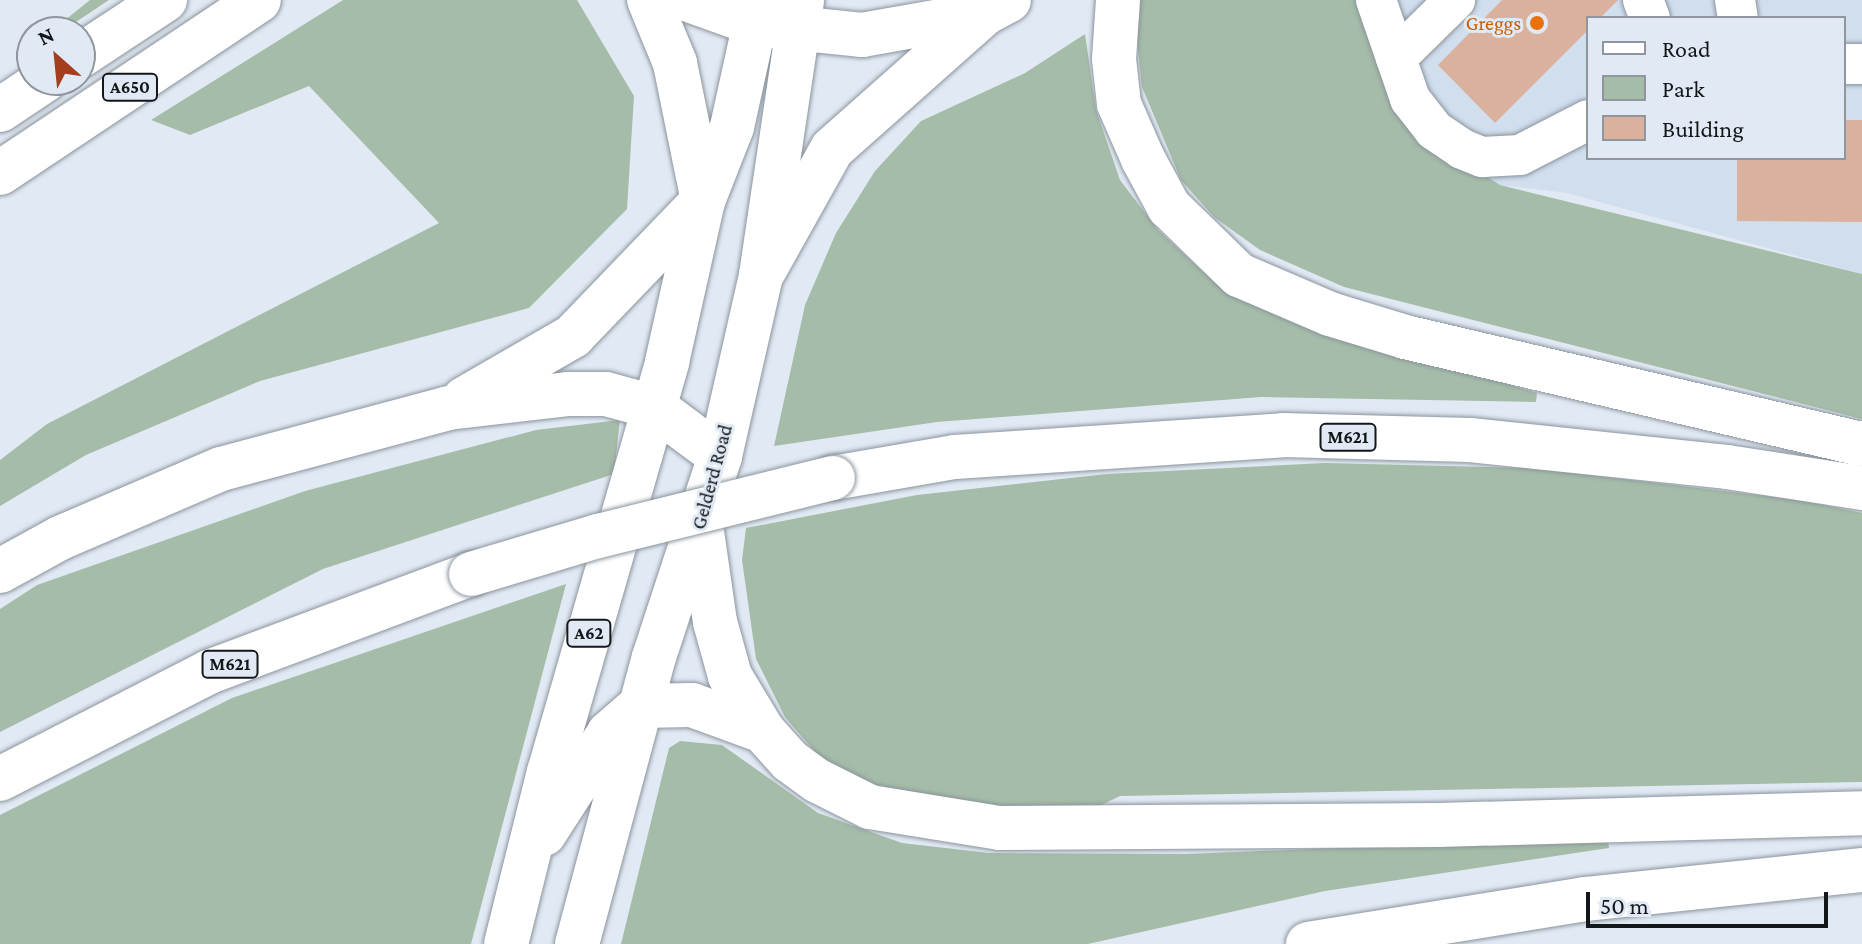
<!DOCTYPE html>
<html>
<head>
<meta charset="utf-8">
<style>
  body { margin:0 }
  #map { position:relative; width:1862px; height:944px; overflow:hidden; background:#e1eaf4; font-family:"Crimson Pro",serif }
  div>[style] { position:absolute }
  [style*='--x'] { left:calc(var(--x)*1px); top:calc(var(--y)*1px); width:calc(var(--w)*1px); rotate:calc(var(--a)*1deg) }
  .built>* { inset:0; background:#d0deee }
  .green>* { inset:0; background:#a5bda8 }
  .building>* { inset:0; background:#d9b19d }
  .roads { filter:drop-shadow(0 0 2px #8b949d) drop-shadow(0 0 2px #8b949d) }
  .minor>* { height:40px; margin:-20px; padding:0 20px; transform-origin:20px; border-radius:20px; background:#fff }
  .major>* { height:44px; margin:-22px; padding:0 22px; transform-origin:22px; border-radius:22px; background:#fff }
  .highway>* { height:44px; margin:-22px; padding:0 22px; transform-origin:22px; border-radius:22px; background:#fff }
  .bridges { filter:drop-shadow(0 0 2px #8b949d) drop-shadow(0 0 2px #8b949d) }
  .highway-bridge>* { height:44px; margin:-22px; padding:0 22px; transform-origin:22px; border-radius:22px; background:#fff }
  .dots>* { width:22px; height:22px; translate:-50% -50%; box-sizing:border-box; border:4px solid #e1eaf4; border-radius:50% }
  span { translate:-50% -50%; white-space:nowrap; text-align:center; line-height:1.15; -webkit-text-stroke:6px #e1eaf4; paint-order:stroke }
  .shield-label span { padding:2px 6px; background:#e1eaf4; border:2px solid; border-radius:6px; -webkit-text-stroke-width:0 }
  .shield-label { font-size:18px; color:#14171a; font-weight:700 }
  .food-label { font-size:20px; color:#c56008 }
  .right { translate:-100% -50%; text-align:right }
  .street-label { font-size:20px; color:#14171a }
  .legend { position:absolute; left:1586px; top:16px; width:260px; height:144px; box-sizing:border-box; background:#e1eaf4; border:2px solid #8f969d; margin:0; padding:10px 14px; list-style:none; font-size:24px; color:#14171a }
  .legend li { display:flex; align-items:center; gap:16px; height:40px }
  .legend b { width:40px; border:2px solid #8f969d }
  .north { position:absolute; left:16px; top:16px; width:80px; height:80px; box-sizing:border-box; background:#e1eaf4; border:2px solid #8f969d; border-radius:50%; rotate:333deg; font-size:22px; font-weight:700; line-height:32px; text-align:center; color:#14171a }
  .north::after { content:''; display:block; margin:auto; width:28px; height:36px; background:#a53e1e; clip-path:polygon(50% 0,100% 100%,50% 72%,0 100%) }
  .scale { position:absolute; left:1586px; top:892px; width:242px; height:36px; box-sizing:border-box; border:4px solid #14171a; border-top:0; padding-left:10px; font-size:24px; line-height:28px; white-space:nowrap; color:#14171a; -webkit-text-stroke:6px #e1eaf4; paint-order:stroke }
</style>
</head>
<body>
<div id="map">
  <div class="built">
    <i style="clip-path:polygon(evenodd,1355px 0,1862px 0,1862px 274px,1567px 193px,1500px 185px,1402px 121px,1355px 0,1588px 18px,1844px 18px,1844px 158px,1588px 158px,1588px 18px)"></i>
  </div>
  <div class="green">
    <i style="clip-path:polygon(90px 0,109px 0,61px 32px,50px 32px)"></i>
    <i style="clip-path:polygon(343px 0,577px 0,634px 96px,627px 209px,529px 308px,260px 381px,86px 455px,0 506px,0 460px,47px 424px,439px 223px,309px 86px,190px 135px,151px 120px)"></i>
    <i style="clip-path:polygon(1139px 0,1355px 0,1402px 121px,1500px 185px,1862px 274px,1862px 419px,1344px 287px,1260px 250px,1214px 217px,1181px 180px,1142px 87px,1135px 23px)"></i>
    <i style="clip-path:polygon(1085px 34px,1096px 110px,1120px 180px,1158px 230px,1216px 284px,1289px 317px,1537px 393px,1536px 402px,1261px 397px,937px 422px,774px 446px,805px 305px,836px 233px,875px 171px,921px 121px,1025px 73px)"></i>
    <i style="clip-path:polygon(620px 420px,614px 474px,323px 569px,0 732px,0 609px,37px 585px,305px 491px,536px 430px)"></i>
    <i style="clip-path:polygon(1324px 463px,1531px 468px,1799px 500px,1862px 513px,1862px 782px,1120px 796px,1085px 813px,899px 800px,828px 767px,785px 717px,756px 659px,742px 560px,746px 528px,917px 495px,1107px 474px)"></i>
    <i style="clip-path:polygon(566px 584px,471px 944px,0 944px,0 815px,232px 698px)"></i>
    <i style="clip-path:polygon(680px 741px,722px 745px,818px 813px,902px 843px,989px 853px,1187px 854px,1487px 842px,1608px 841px,1609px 848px,1325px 891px,1088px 944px,621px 944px,669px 748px)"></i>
  </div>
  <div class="building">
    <i style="clip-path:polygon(1502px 0,1618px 0,1600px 18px,1588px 18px,1588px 30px,1495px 123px,1438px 65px)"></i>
    <i style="clip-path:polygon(1844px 120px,1862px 120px,1862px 222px,1737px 221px,1737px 158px,1844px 158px)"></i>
  </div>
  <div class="roads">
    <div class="minor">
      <i style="--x:1376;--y:0;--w:105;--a:71"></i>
      <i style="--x:1410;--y:99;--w:39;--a:52"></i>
      <i style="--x:1434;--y:130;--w:34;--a:34"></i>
      <i style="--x:1462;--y:149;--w:22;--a:22"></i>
      <i style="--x:1482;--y:157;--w:38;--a:-3"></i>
      <i style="--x:1520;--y:155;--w:76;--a:-27.2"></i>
      <i style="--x:1643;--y:0;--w:19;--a:69"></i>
      <i style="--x:1735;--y:0;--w:18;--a:81"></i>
      <i style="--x:1396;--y:58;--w:83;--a:-44.5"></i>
      <i style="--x:1844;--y:64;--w:18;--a:0"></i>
    </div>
    <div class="major">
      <i style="--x:703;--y:201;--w:79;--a:-68.6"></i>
      <i style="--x:732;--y:127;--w:130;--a:-77.6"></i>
      <i style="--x:761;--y:275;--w:278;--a:-81.5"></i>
    </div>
    <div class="highway">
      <i style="--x:689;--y:0;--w:71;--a:19.7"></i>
      <i style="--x:756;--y:24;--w:107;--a:5.9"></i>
      <i style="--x:862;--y:35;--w:125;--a:-10.1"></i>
      <i style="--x:1118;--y:0;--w:59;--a:93.9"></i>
      <i style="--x:1114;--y:59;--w:45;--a:83.7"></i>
      <i style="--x:1119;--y:104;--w:60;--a:66.4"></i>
      <i style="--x:1143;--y:159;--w:55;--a:61.6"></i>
      <i style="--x:1169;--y:207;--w:98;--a:44.2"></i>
      <i style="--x:1239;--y:275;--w:99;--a:23.2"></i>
      <i style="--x:1330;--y:314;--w:78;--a:17"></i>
      <i style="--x:1405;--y:337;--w:469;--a:13.2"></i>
      <i style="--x:80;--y:56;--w:102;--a:-33.4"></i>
      <i style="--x:0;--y:110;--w:54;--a:-33.7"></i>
      <i style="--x:0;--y:173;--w:311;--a:-33.7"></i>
      <i style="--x:464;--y:399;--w:126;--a:-30"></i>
      <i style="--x:573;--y:336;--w:185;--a:-46.1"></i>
      <i style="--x:833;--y:478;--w:124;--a:-9.8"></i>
      <i style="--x:955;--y:457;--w:329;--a:-3.8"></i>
      <i style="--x:1283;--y:435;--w:187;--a:1.5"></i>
      <i style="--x:1470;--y:440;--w:258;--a:6"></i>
      <i style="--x:1727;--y:467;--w:137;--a:8.8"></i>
      <i style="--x:701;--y:525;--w:98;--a:81.8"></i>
      <i style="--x:715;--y:622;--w:56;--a:74.5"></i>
      <i style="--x:730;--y:676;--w:64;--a:59"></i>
      <i style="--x:763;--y:731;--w:40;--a:48"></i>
      <i style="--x:790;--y:761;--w:34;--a:36"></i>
      <i style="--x:818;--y:781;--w:58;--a:26.6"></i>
      <i style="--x:870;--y:807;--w:132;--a:9.2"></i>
      <i style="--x:1000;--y:828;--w:439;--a:-0.4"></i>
      <i style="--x:1439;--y:825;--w:423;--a:-1.6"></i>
      <i style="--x:0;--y:571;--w:68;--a:-28.8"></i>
      <i style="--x:60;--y:538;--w:175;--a:-23.2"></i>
      <i style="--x:221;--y:469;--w:235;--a:-15"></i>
      <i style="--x:448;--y:408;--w:122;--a:-6.6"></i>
      <i style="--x:569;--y:394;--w:37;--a:0"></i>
      <i style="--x:606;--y:394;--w:50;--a:15.2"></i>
      <i style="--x:654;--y:407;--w:82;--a:36.6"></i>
      <i style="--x:0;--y:779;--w:235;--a:-27.1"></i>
      <i style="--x:209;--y:672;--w:280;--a:-20.5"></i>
      <i style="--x:544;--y:834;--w:120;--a:-57.2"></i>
      <i style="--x:609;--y:733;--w:41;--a:-41.1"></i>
      <i style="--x:640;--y:706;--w:52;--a:-1.1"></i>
      <i style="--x:692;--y:705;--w:76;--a:20.1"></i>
      <i style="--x:506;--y:944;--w:177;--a:-76"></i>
      <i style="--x:549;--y:772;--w:427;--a:-73.9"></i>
      <i style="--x:667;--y:362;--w:165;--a:-77.4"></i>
      <i style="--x:703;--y:201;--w:141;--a:-101.5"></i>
      <i style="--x:675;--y:63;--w:68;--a:-112.4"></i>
      <i style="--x:577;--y:944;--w:297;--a:-75"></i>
      <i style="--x:654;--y:657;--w:212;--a:-71.8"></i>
      <i style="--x:720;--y:456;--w:185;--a:-77.2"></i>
      <i style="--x:761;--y:276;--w:145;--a:-60.8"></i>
      <i style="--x:832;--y:149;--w:205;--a:-41.6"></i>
      <i style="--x:985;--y:13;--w:27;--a:-28"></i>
      <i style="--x:1308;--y:944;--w:281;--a:-9.2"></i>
      <i style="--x:1585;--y:899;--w:279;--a:-6"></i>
    </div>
  </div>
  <div class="bridges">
    <div class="highway-bridge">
      <i style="--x:471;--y:574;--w:133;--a:-16.7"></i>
      <i style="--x:598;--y:536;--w:242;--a:-13.9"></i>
    </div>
  </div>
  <div class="dots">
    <i style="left:1537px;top:23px;background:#e8710a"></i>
  </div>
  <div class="shield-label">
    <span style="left:130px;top:87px">A650</span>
    <span style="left:1348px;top:437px">M621</span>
    <span style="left:589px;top:633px">A62</span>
    <span style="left:230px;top:664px">M621</span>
  </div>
  <div class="food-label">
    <span class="right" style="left:1521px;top:23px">Greggs</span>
  </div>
  <div class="street-label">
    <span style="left:712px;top:477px;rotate:-75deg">Gelderd Road</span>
  </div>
  <ul class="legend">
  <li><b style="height:10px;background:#fff"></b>Road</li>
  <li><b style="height:22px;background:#a5bda8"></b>Park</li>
  <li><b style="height:22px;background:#d9b19d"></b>Building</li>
  </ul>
  <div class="north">N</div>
  <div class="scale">50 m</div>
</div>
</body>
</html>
